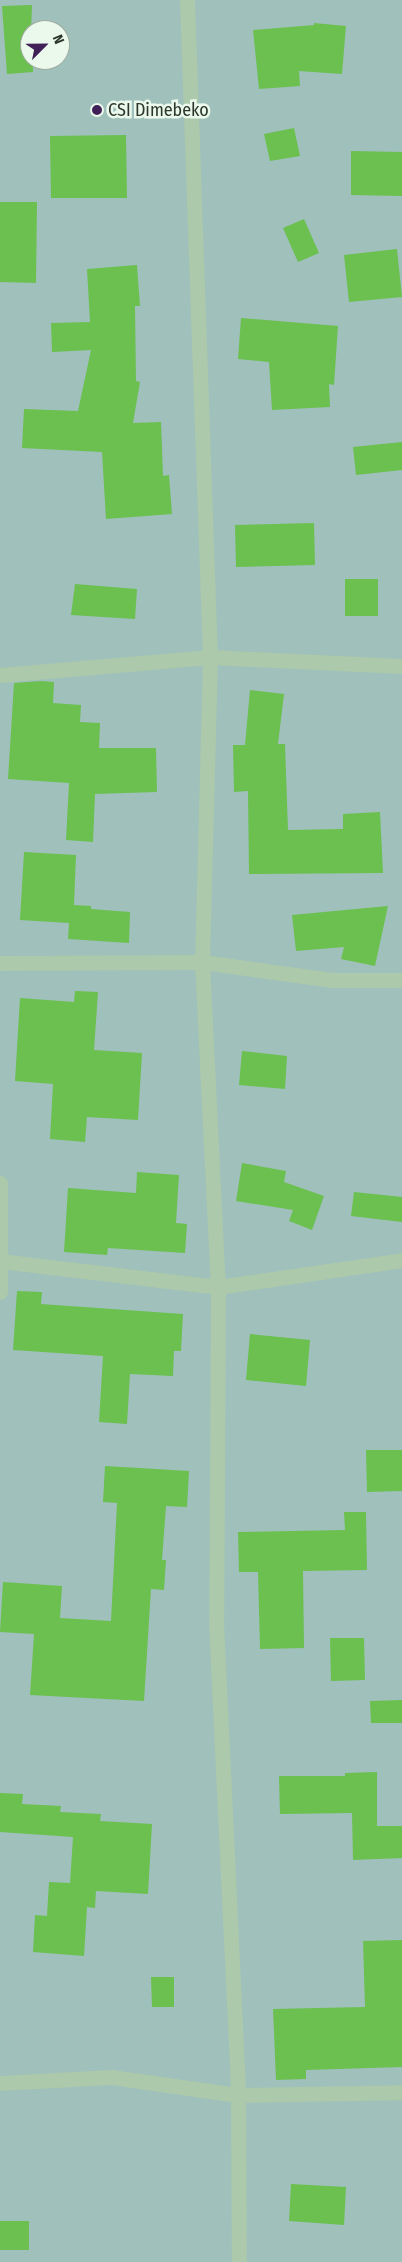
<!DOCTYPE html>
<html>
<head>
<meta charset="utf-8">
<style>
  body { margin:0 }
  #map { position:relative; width:402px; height:2262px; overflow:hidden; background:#dff2df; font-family:"Fira Sans Condensed",sans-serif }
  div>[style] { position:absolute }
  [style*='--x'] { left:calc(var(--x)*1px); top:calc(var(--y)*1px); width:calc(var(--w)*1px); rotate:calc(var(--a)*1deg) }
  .green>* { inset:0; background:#9fc0bb }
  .building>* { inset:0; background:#6bc04f }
  .minor>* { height:15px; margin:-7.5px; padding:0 7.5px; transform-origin:7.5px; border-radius:7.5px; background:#acc9ab }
  .dots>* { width:14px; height:14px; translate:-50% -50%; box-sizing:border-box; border:2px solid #ebf9ec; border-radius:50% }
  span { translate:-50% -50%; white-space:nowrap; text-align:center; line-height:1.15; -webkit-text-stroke:5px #ebf9ec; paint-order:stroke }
  .poi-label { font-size:18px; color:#2c372a }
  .left { translate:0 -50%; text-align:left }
  .north { position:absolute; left:20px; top:20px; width:50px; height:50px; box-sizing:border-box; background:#ebf9ec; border:1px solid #9fab9e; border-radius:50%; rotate:67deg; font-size:14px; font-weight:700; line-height:20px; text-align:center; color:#2c372a }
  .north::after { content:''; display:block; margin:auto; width:18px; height:22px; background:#402157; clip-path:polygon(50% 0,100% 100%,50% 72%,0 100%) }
</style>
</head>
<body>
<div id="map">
  <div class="green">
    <i style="clip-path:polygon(evenodd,0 0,402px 0,402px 2262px,0 2262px,0 0,30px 30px,60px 30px,60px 60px,30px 60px,30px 30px)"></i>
  </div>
  <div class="building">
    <i style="clip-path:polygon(32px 5px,30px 60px,33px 60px,33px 72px,7px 74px,2px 6px)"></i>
    <i style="clip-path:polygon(314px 23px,346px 26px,342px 74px,299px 71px,300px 86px,259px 89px,253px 30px,314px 25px)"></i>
    <i style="clip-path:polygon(294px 128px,300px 156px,270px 161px,264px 134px)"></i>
    <i style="clip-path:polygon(126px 135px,127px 198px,51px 198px,50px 136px)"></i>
    <i style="clip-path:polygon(351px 151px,402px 152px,402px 196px,351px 195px)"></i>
    <i style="clip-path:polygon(0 202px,37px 202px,36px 283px,0 282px)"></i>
    <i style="clip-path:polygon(304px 219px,319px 253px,298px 262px,283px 228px)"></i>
    <i style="clip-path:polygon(397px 249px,402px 297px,349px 302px,344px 255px)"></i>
    <i style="clip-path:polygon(137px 265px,140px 306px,135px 306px,136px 381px,140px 382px,133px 423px,161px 422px,163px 476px,169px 475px,172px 514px,106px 519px,102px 452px,22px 448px,24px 409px,78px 411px,91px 350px,52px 352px,51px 323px,90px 322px,87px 269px)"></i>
    <i style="clip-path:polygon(241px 318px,338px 326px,334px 385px,329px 384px,330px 407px,272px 410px,269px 362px,238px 359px)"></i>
    <i style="clip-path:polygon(402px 442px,402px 470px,356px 475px,353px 447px)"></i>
    <i style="clip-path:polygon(314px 523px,315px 565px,236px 567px,235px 525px)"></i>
    <i style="clip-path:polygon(345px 579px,378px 579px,378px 616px,345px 616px)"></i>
    <i style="clip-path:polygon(75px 584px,137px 589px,135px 619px,71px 615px)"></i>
    <i style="clip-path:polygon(41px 681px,54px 682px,53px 703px,81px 705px,80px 722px,100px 723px,99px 748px,156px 748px,157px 792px,95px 794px,93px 842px,66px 840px,69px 783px,8px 779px,14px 683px)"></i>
    <i style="clip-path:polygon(250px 690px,284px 694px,278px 744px,285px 744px,288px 830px,343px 829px,343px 814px,380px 812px,383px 873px,249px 874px,248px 791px,234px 792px,233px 745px,245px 745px)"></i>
    <i style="clip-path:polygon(24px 852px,76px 855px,74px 905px,91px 906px,91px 909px,130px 912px,129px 943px,68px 939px,69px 923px,20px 920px)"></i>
    <i style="clip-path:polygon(388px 906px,375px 966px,341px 959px,344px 947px,296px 951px,292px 915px)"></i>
    <i style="clip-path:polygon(75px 991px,98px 992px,94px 1050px,142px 1053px,138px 1120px,87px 1117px,85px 1142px,50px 1139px,53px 1084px,15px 1081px,20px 998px,74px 1002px)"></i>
    <i style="clip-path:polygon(242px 1051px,287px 1056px,285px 1089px,239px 1085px)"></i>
    <i style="clip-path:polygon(242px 1163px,286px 1171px,284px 1182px,324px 1196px,312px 1230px,289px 1221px,293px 1210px,236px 1201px)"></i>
    <i style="clip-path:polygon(137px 1172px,179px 1175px,176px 1223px,187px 1224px,185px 1253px,108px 1248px,107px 1255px,64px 1252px,68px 1188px,136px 1193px)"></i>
    <i style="clip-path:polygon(354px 1192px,402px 1197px,402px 1222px,351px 1216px)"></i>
    <i style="clip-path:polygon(17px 1291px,42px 1292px,41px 1304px,183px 1314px,181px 1351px,174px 1351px,173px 1376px,130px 1374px,127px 1424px,99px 1422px,103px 1356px,13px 1350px)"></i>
    <i style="clip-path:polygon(250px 1334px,310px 1340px,306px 1386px,246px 1380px)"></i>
    <i style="clip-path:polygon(366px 1450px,402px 1450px,402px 1491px,367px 1492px)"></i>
    <i style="clip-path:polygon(105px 1466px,189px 1471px,187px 1507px,166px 1506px,162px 1560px,166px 1560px,164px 1590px,151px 1589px,144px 1701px,30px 1695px,34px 1634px,0 1632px,3px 1582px,62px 1586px,60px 1618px,111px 1621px,117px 1503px,103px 1502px)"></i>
    <i style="clip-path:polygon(344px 1512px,366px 1512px,367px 1570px,303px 1571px,304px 1648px,260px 1649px,258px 1572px,239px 1572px,238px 1532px,345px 1530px)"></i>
    <i style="clip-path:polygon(330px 1638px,364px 1638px,365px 1680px,331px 1681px)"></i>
    <i style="clip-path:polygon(402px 1700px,402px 1723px,371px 1723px,370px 1701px)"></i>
    <i style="clip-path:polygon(377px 1772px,377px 1826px,402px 1826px,402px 1858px,353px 1860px,352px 1813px,280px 1814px,279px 1776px,345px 1776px,345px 1773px)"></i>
    <i style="clip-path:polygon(0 1793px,23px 1794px,22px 1804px,61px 1806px,60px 1812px,101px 1814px,100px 1821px,152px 1824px,148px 1894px,96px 1891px,95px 1908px,87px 1907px,84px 1956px,33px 1952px,35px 1915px,47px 1916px,49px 1882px,70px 1883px,73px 1837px,0 1832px)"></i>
    <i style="clip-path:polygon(402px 1940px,402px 2067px,306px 2070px,306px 2079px,276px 2080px,273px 2009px,365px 2007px,363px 1941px)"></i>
    <i style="clip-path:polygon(151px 1977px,174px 1977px,174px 2007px,152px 2007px)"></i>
    <i style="clip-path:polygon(291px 2184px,346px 2187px,344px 2225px,289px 2221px)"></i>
    <i style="clip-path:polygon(0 2221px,29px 2221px,29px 2250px,0 2250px)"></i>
  </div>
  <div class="minor">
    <i style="--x:187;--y:0;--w:657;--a:88"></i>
    <i style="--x:210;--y:657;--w:305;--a:91.5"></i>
    <i style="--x:202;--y:962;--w:325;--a:87.2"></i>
    <i style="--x:218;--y:1287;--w:335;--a:90.3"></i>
    <i style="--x:216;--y:1622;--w:474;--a:87.3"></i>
    <i style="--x:238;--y:2095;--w:167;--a:89.7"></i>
    <i style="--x:0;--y:675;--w:211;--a:-4.9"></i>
    <i style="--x:210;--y:657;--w:192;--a:2.7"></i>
    <i style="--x:0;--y:963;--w:202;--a:-0.3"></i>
    <i style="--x:202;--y:962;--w:131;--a:7.9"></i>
    <i style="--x:332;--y:980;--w:70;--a:0"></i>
    <i style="--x:0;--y:1183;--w:109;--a:90"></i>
    <i style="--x:0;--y:1261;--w:220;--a:6.8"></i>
    <i style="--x:218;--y:1287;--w:186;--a:-8.3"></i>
    <i style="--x:0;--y:2083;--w:111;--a:-3.1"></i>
    <i style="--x:111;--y:2077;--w:128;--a:8.1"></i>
    <i style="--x:238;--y:2095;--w:164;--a:-1"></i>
  </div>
  <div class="dots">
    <i style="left:97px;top:110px;background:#402157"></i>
  </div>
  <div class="poi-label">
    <span class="left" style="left:108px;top:110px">CSI Dimebeko</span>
  </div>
  <div class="north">N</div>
</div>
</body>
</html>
